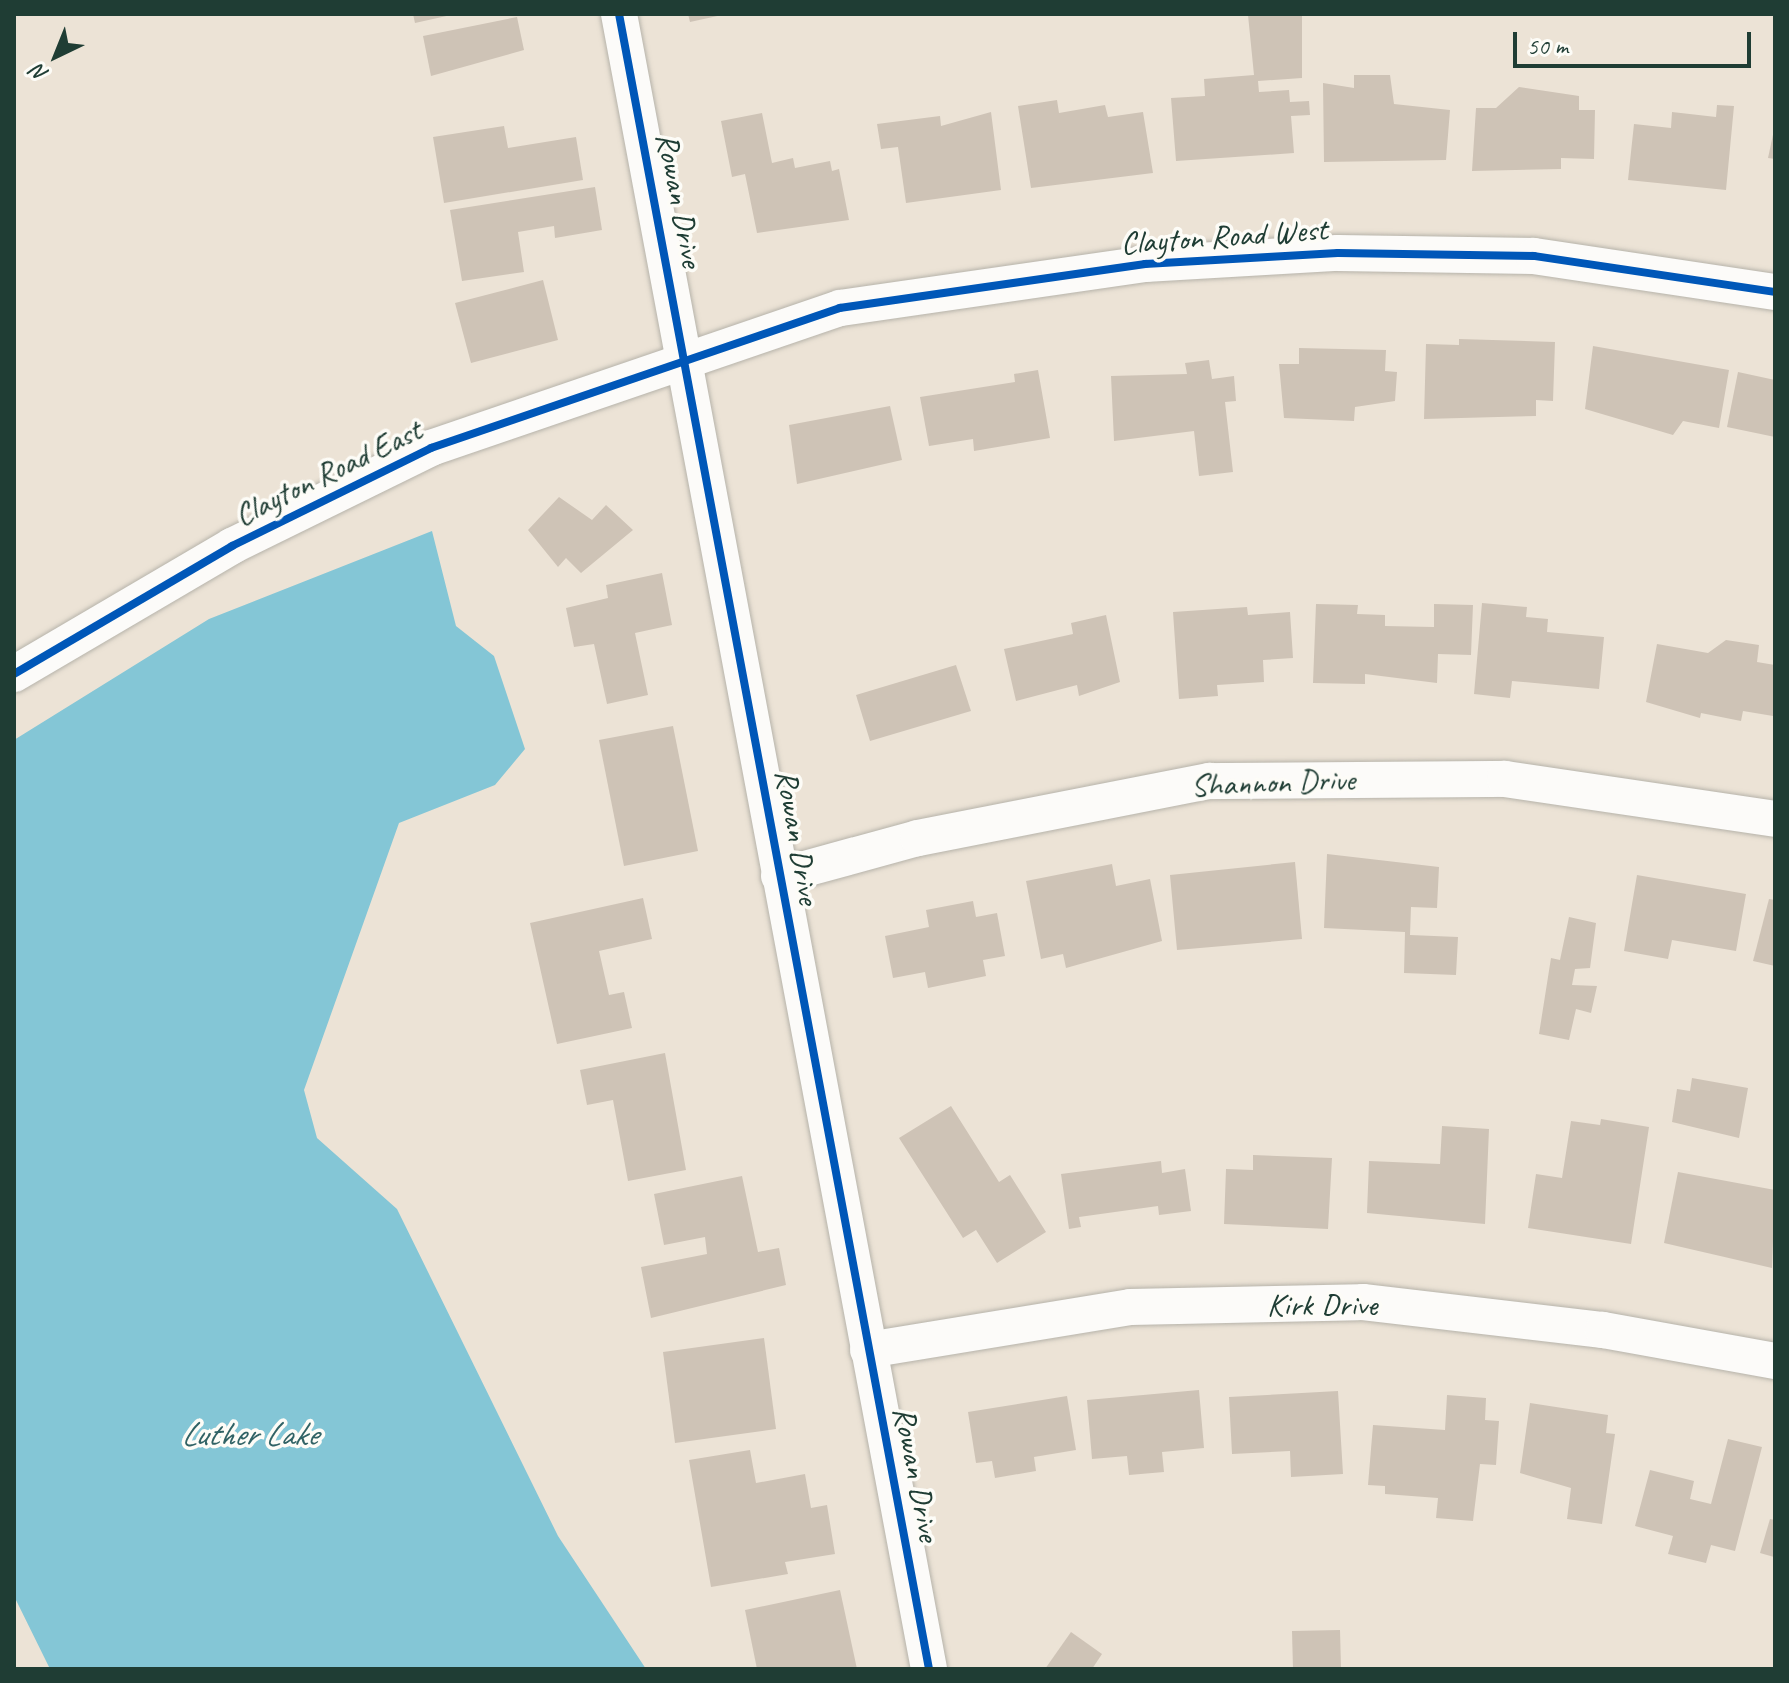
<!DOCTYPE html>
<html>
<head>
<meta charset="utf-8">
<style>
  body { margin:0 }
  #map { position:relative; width:1789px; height:1683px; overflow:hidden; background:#ece3d6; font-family:Caveat,sans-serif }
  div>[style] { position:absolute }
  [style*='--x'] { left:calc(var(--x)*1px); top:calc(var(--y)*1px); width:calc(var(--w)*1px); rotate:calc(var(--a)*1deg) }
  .water>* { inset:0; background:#84c6d6 }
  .building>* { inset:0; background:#cec3b6 }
  .roads { filter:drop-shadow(0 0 2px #b6b3aa) drop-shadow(0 0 2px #b6b3aa) }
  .minor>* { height:36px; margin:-18px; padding:0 18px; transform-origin:18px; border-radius:18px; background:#fcfbf9 }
  .cycleway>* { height:8px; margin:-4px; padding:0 4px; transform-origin:4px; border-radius:4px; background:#0057b8 }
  span { translate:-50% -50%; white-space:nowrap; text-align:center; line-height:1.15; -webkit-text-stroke:7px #fdfcf7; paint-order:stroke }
  .street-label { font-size:32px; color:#1f3d34 }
  .water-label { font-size:34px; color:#306265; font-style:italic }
  .frame { position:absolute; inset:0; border:16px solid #1f3d34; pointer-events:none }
  .north { position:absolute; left:16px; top:16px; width:80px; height:80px; -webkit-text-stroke:6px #fdfcf7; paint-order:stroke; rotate:223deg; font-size:22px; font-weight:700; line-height:32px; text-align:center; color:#1f3d34 }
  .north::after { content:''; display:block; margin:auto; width:28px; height:36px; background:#1f3d34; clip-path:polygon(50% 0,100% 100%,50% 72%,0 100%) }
  .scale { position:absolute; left:1513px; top:32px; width:238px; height:36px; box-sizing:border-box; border:4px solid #1f3d34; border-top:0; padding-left:10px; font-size:24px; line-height:28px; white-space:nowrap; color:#1f3d34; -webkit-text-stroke:6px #fdfcf7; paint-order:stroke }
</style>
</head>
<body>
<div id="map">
  <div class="water">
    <i style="clip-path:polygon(432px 531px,456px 626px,494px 656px,525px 749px,495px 785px,399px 823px,304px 1090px,317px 1138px,397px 1209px,558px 1536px,646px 1669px,50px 1669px,14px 1596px,14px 740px,209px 619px)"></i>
  </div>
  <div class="building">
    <i style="clip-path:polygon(413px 14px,451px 14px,451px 15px,415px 23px)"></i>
    <i style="clip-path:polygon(688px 14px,722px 14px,722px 15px,690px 22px)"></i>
    <i style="clip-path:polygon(1302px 14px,1302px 78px,1258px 81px,1259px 92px,1289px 90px,1290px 102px,1309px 101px,1310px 115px,1291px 116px,1294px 153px,1176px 161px,1171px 98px,1205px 96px,1204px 79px,1254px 75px,1248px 15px)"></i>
    <i style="clip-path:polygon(517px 17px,524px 50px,431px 76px,423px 36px)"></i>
    <i style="clip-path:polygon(1354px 75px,1390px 75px,1394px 104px,1450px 110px,1446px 160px,1324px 162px,1323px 83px,1354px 88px)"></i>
    <i style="clip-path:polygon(1519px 87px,1579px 96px,1579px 110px,1595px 110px,1594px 159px,1561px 158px,1561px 169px,1472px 171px,1476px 108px,1496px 108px)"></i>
    <i style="clip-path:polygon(1057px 100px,1059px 113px,1105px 105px,1108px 117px,1143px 112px,1153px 173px,1031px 188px,1018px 106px)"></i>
    <i style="clip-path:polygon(1717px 105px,1734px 106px,1726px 190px,1628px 180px,1634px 124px,1671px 128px,1672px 112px,1716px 117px)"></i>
    <i style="clip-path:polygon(991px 112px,1001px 190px,906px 203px,898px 147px,881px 149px,877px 124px,940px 116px,941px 126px)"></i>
    <i style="clip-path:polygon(762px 113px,772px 163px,793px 158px,795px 168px,830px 161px,832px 171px,839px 169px,849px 220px,757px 233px,745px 174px,732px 177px,721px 121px)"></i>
    <i style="clip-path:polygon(504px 126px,508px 148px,576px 137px,583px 180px,444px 203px,433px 137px)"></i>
    <i style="clip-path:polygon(1774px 130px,1775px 130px,1775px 159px,1768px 158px)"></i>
    <i style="clip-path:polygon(595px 187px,602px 230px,555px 238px,554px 226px,518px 232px,524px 272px,462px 281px,450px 210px)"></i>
    <i style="clip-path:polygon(543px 280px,558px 340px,471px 363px,455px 303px)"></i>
    <i style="clip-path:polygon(1459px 339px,1555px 342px,1553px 401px,1536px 400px,1536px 416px,1424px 419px,1426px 344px,1459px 345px)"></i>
    <i style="clip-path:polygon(1593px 346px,1729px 370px,1719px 428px,1683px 421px,1673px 435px,1585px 409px)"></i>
    <i style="clip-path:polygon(1299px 348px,1386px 350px,1385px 371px,1397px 372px,1395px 401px,1355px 407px,1354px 421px,1284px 418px,1279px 364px,1299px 364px)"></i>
    <i style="clip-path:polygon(1209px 360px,1212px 379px,1234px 376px,1236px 401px,1225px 402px,1233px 472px,1199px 476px,1194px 431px,1114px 441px,1111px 376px,1187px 374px,1185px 363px)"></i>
    <i style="clip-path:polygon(1038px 370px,1050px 438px,974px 451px,973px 439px,929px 446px,920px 397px,1015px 382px,1014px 374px)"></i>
    <i style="clip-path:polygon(1738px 372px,1775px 380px,1775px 437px,1727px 427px)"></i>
    <i style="clip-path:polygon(890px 406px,902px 460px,797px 484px,789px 425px)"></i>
    <i style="clip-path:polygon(559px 497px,592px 520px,606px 505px,633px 530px,581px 573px,566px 558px,558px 567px,528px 530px)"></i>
    <i style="clip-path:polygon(662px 573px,672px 625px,635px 633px,648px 695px,607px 704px,594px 644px,574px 647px,566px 608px,608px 598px,606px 585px)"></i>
    <i style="clip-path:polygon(1482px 603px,1527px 607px,1526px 617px,1548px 619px,1547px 632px,1604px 637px,1599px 689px,1512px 681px,1510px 698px,1474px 694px)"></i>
    <i style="clip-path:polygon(1316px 604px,1358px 605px,1357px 614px,1385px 615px,1385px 626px,1434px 627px,1434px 604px,1473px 605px,1471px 655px,1438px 654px,1437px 683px,1365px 674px,1365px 684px,1313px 683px)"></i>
    <i style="clip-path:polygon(1247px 607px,1248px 615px,1290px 612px,1293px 658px,1263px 660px,1264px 682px,1217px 685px,1218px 696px,1179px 699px,1173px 612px)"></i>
    <i style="clip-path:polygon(1106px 615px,1120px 682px,1079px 696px,1077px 685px,1016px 701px,1004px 649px,1073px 634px,1071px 623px)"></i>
    <i style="clip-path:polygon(1726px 640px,1759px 645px,1757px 662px,1775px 665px,1773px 716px,1743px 711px,1741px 721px,1701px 713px,1700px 718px,1646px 702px,1657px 644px,1708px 653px)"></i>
    <i style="clip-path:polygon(956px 665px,971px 711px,870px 741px,856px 695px)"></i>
    <i style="clip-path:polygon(673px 726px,698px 851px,624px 866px,599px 740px)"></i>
    <i style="clip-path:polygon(1327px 854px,1439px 867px,1437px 908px,1411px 907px,1410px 935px,1458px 937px,1456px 975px,1404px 973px,1405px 932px,1324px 928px)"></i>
    <i style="clip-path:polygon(1295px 862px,1302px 939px,1177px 950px,1170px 875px)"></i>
    <i style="clip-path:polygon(1112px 864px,1116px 886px,1150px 879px,1162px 941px,1066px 968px,1063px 954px,1041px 959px,1026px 881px)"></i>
    <i style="clip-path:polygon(1637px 875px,1746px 894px,1736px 951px,1672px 940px,1668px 959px,1624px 951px)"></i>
    <i style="clip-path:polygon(643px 898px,652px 939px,599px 951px,609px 995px,624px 992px,632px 1028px,557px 1044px,530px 923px)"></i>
    <i style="clip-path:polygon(1769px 899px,1775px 900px,1775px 966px,1753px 961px)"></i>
    <i style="clip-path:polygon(973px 901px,976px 917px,997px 913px,1005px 956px,983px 960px,986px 976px,928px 988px,925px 972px,893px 978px,885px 936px,929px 927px,926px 910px)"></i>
    <i style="clip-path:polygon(1569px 917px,1596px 923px,1590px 968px,1575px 969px,1572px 985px,1597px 986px,1591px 1013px,1576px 1009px,1569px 1040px,1539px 1034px,1551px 958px,1560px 960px)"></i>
    <i style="clip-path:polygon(665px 1053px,686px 1170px,628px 1181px,613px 1100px,587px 1105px,580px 1070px)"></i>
    <i style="clip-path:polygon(1692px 1078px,1748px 1088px,1739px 1138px,1672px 1122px,1677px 1089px,1690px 1091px)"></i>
    <i style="clip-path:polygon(951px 1106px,999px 1182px,1010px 1175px,1046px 1232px,997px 1263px,976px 1230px,963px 1238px,899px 1138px)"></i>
    <i style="clip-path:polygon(1601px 1119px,1649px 1127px,1631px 1244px,1528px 1228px,1536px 1174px,1562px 1178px,1571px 1121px,1600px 1125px)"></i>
    <i style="clip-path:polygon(1442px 1126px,1489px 1129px,1485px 1224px,1367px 1213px,1369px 1161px,1440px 1164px)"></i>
    <i style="clip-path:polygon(1253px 1155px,1332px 1158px,1328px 1229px,1224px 1224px,1226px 1169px,1253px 1170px)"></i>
    <i style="clip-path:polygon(1161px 1161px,1162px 1173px,1185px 1169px,1191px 1211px,1159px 1215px,1158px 1206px,1079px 1217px,1081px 1227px,1069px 1229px,1061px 1174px)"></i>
    <i style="clip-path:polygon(1678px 1172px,1775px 1190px,1772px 1268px,1664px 1243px)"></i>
    <i style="clip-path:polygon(742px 1176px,758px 1252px,779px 1248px,786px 1285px,651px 1318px,641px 1267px,707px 1254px,705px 1237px,664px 1245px,654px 1194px)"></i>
    <i style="clip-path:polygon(764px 1338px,776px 1429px,675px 1443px,663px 1352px)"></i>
    <i style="clip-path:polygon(1199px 1390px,1204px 1448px,1162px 1452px,1164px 1472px,1129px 1475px,1127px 1456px,1092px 1459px,1087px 1400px)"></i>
    <i style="clip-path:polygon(1338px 1391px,1343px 1474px,1291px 1477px,1290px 1451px,1232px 1454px,1229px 1397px)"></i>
    <i style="clip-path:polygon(1447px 1395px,1486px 1398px,1485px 1420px,1499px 1421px,1496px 1465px,1480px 1464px,1473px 1521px,1436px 1518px,1438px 1498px,1385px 1494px,1385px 1486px,1368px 1485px,1373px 1425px,1445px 1430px)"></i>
    <i style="clip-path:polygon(1067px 1396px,1076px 1450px,1034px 1457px,1036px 1471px,995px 1478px,992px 1461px,976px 1463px,968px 1412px)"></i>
    <i style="clip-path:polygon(1530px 1403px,1608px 1415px,1606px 1433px,1615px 1434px,1602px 1524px,1567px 1519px,1571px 1488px,1520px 1473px)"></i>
    <i style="clip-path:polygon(1728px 1439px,1762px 1447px,1735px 1551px,1711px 1545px,1706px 1563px,1668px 1554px,1673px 1536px,1635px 1526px,1650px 1470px,1694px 1481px,1690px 1499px,1711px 1504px)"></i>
    <i style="clip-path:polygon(750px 1450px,756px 1483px,805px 1474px,811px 1508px,827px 1505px,835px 1554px,785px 1562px,788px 1574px,711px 1587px,689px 1460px)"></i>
    <i style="clip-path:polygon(1770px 1519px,1775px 1520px,1774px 1557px,1760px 1553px)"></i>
    <i style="clip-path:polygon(840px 1590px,857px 1669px,757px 1669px,745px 1610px)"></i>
    <i style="clip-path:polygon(1340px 1630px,1341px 1669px,1293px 1669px,1292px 1631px)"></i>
    <i style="clip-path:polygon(1071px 1632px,1102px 1654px,1092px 1669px,1045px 1669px)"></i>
  </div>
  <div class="roads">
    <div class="minor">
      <i style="--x:619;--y:14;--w:1684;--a:79.39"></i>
      <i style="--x:14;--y:674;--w:253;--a:-30.4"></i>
      <i style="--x:232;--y:546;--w:222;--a:-26.2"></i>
      <i style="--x:431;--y:448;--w:432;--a:-18.9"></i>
      <i style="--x:840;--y:308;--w:308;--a:-8.2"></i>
      <i style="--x:1145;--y:264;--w:193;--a:-3.3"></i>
      <i style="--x:1338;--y:253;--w:196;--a:0.9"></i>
      <i style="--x:1534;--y:256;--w:244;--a:8.5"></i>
      <i style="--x:779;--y:876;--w:144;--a:-15.3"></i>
      <i style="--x:918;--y:838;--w:297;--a:-11.1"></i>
      <i style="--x:1209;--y:781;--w:296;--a:-0.4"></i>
      <i style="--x:1505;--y:779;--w:273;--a:8.4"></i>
      <i style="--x:868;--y:1350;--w:266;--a:-9.3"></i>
      <i style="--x:1130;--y:1307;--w:233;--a:-1.2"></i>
      <i style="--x:1363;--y:1302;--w:242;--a:6.7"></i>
      <i style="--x:1603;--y:1330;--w:175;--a:10.2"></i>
    </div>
  </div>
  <div class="cycleway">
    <i style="--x:619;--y:14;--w:1684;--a:79.39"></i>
    <i style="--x:14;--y:674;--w:253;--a:-30.4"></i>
    <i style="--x:232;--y:546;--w:222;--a:-26.2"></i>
    <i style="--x:431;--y:448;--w:432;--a:-18.9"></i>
    <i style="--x:840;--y:308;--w:308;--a:-8.2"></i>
    <i style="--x:1145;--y:264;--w:193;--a:-3.3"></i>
    <i style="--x:1338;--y:253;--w:196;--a:0.9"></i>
    <i style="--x:1534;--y:256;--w:244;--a:8.5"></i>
  </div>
  <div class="street-label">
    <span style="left:679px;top:200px;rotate:79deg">Rowan Drive</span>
    <span style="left:1224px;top:237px;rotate:-4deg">Clayton Road West</span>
    <span style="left:328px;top:473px;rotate:-26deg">Clayton Road East</span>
    <span style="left:1273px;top:783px;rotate:-2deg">Shannon Drive</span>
    <span style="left:797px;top:837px;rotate:80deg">Rowan Drive</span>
    <span style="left:1322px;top:1305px">Kirk Drive</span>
    <span style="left:916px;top:1474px;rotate:79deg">Rowan Drive</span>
  </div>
  <div class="water-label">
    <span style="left:249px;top:1434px">Luther Lake</span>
  </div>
  <div class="frame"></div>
  <div class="north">N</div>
  <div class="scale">50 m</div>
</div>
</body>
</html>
